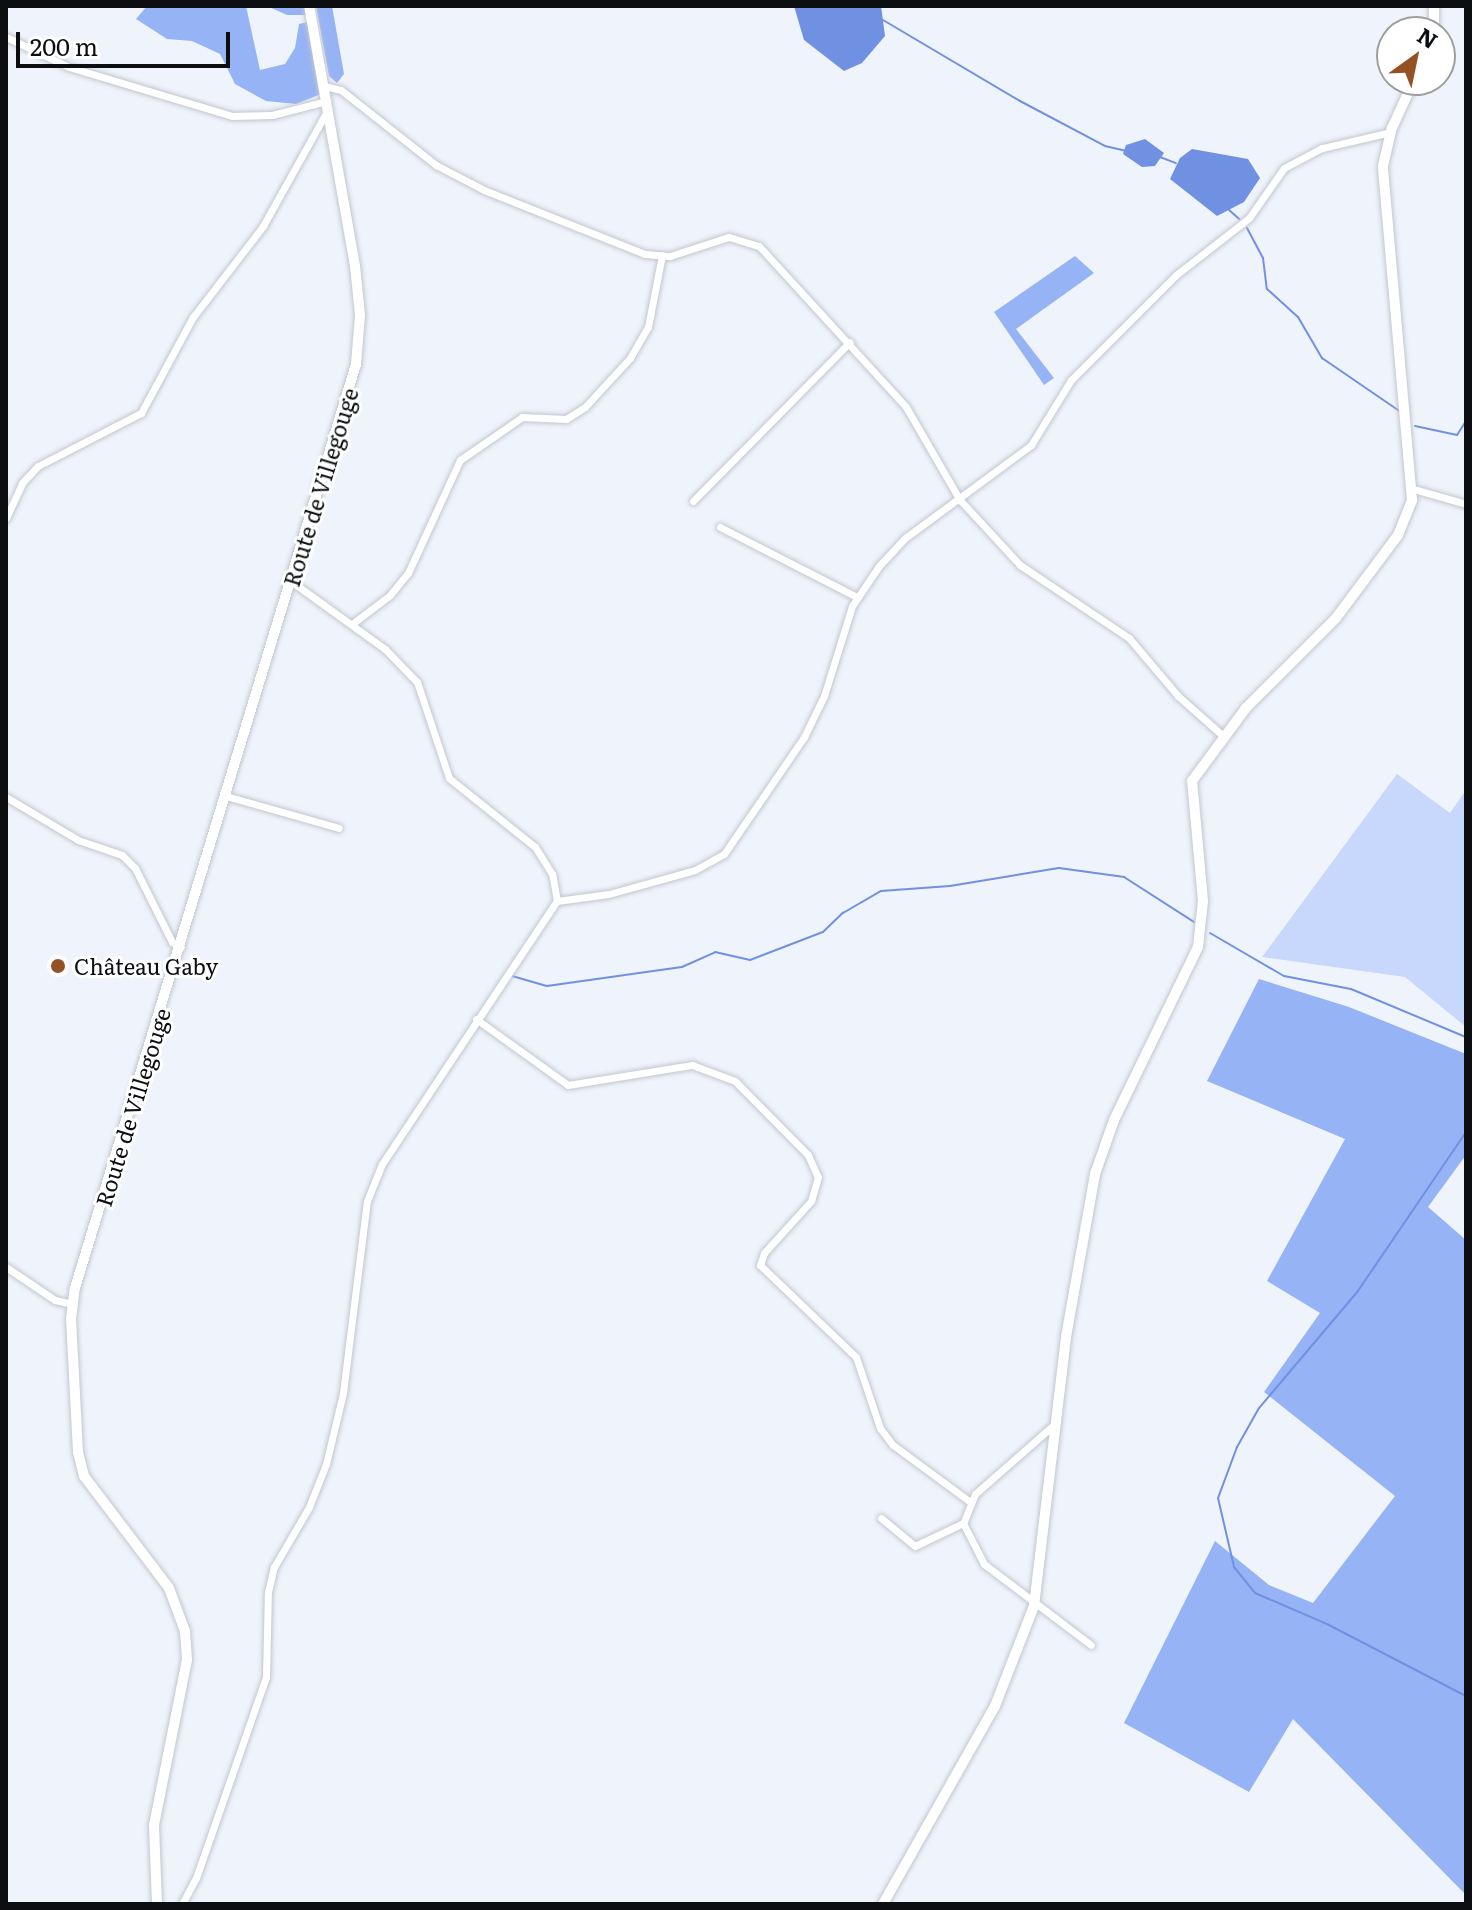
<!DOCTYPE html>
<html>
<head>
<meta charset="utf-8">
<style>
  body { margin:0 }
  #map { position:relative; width:1472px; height:1910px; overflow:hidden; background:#eff3fb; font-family:Literata,serif }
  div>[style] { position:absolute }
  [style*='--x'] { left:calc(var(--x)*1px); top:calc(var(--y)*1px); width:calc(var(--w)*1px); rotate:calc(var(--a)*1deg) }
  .green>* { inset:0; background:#c7d8fc }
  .forest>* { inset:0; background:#96b3f5 }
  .water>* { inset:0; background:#7091e2 }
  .stream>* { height:2px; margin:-1px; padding:0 1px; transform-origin:1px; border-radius:1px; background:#7091e2 }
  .roads { filter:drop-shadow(0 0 2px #c2c6ce) drop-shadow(0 0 2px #c2c6ce) }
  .street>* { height:7px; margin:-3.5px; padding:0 3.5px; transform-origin:3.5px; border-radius:3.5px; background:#fff }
  .secondary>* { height:10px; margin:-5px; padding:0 5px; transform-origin:5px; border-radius:5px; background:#fff }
  .dots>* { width:22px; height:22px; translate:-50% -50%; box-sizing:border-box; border:4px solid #fff; border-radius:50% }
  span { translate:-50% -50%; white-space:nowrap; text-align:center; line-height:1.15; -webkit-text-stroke:6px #fff; paint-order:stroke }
  .street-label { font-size:22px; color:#0d0e11 }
  .poi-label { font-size:22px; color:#0d0e11 }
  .left { translate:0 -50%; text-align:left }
  .frame { position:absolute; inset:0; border:8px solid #0d0e11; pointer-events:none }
  .north { position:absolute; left:1376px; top:16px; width:80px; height:80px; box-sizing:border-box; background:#fff; border:2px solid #9e9fa0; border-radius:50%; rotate:33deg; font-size:22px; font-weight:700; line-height:32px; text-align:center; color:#0d0e11 }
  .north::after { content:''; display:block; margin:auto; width:28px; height:36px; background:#955123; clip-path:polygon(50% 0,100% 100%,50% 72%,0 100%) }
  .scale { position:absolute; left:16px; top:32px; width:214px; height:36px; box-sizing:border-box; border:4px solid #0d0e11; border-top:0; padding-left:10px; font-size:24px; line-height:28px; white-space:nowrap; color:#0d0e11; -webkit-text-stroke:6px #fff; paint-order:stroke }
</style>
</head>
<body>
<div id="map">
  <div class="green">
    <i style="clip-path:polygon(1397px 774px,1450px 813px,1466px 790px,1466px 1027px,1405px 977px,1262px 957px)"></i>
  </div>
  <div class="forest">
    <i style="clip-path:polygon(147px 6px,246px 6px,260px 70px,285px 64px,295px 48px,299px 24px,308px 22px,321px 94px,296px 104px,266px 101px,235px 84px,220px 54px,192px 41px,167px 39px,136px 19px)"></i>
    <i style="clip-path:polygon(267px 6px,305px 6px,307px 15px,287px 15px)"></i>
    <i style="clip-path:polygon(316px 6px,332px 6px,344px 74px,337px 83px,329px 76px)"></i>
    <i style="clip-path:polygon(1075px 256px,1094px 273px,1016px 329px,1054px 378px,1044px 385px,994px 312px)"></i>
    <i style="clip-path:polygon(1259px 979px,1349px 1007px,1466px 1054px,1466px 1155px,1428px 1207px,1466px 1240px,1466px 1895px,1293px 1719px,1249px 1792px,1124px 1723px,1215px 1541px,1269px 1585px,1313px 1603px,1395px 1496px,1264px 1392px,1320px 1313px,1267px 1281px,1345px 1139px,1207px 1081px)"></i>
  </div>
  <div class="water">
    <i style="clip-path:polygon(794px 6px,881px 6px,885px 36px,862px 63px,844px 71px,804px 40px)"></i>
    <i style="clip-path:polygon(1145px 139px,1164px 153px,1155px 166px,1142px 167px,1123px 154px,1126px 145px)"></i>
    <i style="clip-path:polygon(1192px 149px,1248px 159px,1260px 178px,1244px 202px,1217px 216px,1170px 179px,1180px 158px)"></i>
  </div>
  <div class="stream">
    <i style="--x:883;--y:20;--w:159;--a:30.6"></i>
    <i style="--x:1020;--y:101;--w:96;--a:27.9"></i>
    <i style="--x:1105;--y:146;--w:22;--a:13"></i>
    <i style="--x:1160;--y:157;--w:17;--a:21"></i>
    <i style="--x:1228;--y:209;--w:15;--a:42"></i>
    <i style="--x:1247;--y:228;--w:34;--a:62"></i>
    <i style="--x:1263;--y:258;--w:31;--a:83"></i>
    <i style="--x:1267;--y:289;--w:42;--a:42.1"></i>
    <i style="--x:1298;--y:317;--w:48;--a:59.7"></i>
    <i style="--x:1322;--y:358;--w:96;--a:34.4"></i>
    <i style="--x:1415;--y:426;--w:43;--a:12.1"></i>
    <i style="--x:1457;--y:435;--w:17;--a:-57"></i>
    <i style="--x:1210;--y:933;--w:86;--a:30.2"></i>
    <i style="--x:1284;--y:976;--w:68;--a:11"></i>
    <i style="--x:1351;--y:989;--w:125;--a:22.7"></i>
    <i style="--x:512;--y:976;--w:36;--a:16"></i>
    <i style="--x:547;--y:986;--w:136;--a:-8"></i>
    <i style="--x:682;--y:967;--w:36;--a:-24"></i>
    <i style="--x:715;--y:952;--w:36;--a:13"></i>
    <i style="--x:750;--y:960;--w:78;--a:-21"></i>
    <i style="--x:823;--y:932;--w:28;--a:-44"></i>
    <i style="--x:843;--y:913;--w:44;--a:-30.1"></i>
    <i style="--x:881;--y:891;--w:69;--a:-4.1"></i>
    <i style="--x:950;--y:886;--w:110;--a:-9.4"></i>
    <i style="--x:1059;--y:868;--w:66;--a:7.9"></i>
    <i style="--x:1124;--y:877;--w:83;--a:32.7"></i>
    <i style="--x:1466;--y:1132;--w:192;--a:124.2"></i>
    <i style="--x:1358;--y:1291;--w:153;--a:130.2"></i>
    <i style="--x:1259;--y:1408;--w:45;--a:119.4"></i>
    <i style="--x:1237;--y:1447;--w:54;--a:110.4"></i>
    <i style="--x:1218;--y:1498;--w:71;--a:76.9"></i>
    <i style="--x:1234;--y:1567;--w:33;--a:51"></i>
    <i style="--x:1255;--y:1593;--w:78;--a:23.3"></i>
    <i style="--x:1327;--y:1624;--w:157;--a:27.4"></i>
  </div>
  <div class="roads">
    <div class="street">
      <i style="--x:6;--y:37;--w:70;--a:25.5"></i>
      <i style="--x:69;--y:67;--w:170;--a:16.7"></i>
      <i style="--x:232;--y:116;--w:40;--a:-1.4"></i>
      <i style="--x:272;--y:115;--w:57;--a:-14.3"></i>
      <i style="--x:324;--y:86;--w:17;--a:13"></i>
      <i style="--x:341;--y:90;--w:121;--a:38.3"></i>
      <i style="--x:436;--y:165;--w:54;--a:27.5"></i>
      <i style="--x:484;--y:190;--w:173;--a:21.7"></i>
      <i style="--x:645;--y:254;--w:25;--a:5"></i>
      <i style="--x:670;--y:256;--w:62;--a:-17.9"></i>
      <i style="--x:729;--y:237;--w:31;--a:17"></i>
      <i style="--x:759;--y:246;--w:218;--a:47.6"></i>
      <i style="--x:906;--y:407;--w:108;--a:59.9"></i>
      <i style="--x:960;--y:500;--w:88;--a:47.3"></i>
      <i style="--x:1020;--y:565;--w:131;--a:33.8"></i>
      <i style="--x:1129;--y:638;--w:76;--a:49.8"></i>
      <i style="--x:1178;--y:696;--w:60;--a:41.6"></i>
      <i style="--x:1414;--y:489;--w:54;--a:16.1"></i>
      <i style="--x:693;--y:501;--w:223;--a:-45.4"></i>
      <i style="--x:6;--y:518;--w:38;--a:-65"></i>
      <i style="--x:22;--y:483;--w:23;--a:-47"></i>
      <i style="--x:38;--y:466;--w:116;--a:-27.2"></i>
      <i style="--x:141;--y:413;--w:109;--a:-61.6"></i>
      <i style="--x:193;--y:317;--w:115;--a:-52.4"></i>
      <i style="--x:263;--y:226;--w:134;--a:-60.9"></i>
      <i style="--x:720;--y:527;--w:154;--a:27.1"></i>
      <i style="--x:352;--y:624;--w:48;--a:-37.3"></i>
      <i style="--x:390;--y:595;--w:28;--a:-51"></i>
      <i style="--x:408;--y:573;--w:124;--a:-65.3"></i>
      <i style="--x:460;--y:460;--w:75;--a:-34.7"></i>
      <i style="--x:522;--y:417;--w:44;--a:2.6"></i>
      <i style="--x:566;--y:419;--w:22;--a:-32"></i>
      <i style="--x:585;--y:407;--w:67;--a:-47.4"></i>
      <i style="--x:630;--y:358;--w:36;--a:-60"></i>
      <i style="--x:648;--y:327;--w:73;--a:-79"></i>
      <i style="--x:226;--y:796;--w:117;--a:15.8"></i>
      <i style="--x:6;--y:797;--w:84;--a:30.8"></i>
      <i style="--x:78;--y:840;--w:46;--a:18.8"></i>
      <i style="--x:122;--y:855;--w:18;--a:45"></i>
      <i style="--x:135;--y:868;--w:83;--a:63.4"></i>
      <i style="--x:172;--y:942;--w:10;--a:29"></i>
      <i style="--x:557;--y:901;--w:52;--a:-7.7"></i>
      <i style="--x:609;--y:894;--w:89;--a:-15.6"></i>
      <i style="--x:695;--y:870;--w:33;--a:-29"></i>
      <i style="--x:724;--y:854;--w:142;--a:-55.6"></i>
      <i style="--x:804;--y:737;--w:46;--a:-64"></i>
      <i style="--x:824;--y:696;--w:94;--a:-72.7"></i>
      <i style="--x:852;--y:606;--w:48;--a:-56"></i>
      <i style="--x:879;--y:566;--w:38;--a:-47"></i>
      <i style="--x:905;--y:538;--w:157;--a:-36.4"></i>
      <i style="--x:1031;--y:445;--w:76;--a:-58.4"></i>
      <i style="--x:1071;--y:380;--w:148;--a:-45"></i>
      <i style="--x:1176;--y:275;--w:93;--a:-38"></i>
      <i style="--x:1249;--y:218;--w:61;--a:-55"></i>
      <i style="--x:1284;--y:168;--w:43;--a:-27.8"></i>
      <i style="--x:1322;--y:148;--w:71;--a:-13.1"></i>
      <i style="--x:476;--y:1019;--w:113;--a:35.7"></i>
      <i style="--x:568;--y:1085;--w:126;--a:-9.2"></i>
      <i style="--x:692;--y:1065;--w:46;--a:20.4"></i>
      <i style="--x:735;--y:1081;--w:104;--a:45.4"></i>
      <i style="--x:808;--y:1155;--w:24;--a:66"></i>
      <i style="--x:818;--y:1177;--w:25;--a:106"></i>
      <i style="--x:811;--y:1201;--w:70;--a:132.1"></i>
      <i style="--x:764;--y:1253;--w:13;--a:108"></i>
      <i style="--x:760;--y:1265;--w:133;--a:43.8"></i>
      <i style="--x:856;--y:1357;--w:75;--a:71.3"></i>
      <i style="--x:880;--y:1428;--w:21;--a:53"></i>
      <i style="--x:893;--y:1445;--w:94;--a:36.4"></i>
      <i style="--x:6;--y:1267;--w:59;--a:34"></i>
      <i style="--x:55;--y:1300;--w:18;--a:13"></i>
      <i style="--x:1057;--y:1422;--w:109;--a:138.7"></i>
      <i style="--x:975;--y:1494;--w:31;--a:112"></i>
      <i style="--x:963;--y:1523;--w:46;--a:62.9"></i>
      <i style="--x:984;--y:1564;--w:134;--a:37.1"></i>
      <i style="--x:881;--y:1518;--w:44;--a:39.5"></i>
      <i style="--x:915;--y:1546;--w:53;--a:-25.6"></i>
      <i style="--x:182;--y:1904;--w:30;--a:-62"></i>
      <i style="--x:196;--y:1878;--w:213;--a:-70.8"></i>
      <i style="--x:266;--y:1677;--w:85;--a:-88.7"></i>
      <i style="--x:268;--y:1592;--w:26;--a:-77"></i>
      <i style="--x:274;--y:1567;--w:69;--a:-59.7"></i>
      <i style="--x:309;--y:1507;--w:46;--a:-68.4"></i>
      <i style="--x:326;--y:1464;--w:73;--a:-76.5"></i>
      <i style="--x:343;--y:1393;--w:193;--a:-82.9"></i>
      <i style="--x:367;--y:1201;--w:40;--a:-68"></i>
      <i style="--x:382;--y:1164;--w:316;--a:-56.4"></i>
      <i style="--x:557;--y:901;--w:27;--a:-100"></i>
      <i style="--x:552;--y:874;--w:32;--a:-122"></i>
      <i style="--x:535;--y:847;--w:110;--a:-141.3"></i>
      <i style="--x:449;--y:778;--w:101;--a:-108.4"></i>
      <i style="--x:417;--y:682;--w:46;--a:-134.1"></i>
      <i style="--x:385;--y:649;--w:115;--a:-144.2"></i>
    </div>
    <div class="secondary">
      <i style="--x:1434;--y:32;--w:26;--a:-90"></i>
      <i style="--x:157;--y:1904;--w:79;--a:-92.2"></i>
      <i style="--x:154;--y:1825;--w:168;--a:-78.7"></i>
      <i style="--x:187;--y:1660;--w:29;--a:-94"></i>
      <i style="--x:185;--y:1631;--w:46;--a:-110.4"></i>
      <i style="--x:169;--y:1588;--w:141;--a:-127.2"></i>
      <i style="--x:84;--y:1476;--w:25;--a:-104"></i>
      <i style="--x:78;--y:1452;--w:133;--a:-93"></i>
      <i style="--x:71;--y:1319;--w:31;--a:-83"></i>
      <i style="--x:75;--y:1288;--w:966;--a:-73.08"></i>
      <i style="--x:356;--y:364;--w:49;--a:-85.3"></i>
      <i style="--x:360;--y:315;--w:49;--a:-95.8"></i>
      <i style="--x:355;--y:266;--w:264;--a:-100"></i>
      <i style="--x:883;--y:1904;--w:227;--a:-60.5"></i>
      <i style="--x:995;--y:1706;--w:107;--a:-68.7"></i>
      <i style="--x:1034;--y:1606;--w:271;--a:-83.2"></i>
      <i style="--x:1066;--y:1337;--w:166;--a:-79.9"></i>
      <i style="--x:1095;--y:1174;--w:57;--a:-70.6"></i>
      <i style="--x:1114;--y:1120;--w:192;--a:-64.1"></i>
      <i style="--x:1198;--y:947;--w:46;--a:-83.8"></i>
      <i style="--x:1203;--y:901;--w:121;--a:-95.2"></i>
      <i style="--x:1192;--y:781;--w:91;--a:-53.5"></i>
      <i style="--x:1246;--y:708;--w:127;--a:-45"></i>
      <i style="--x:1336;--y:618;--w:104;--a:-53.2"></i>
      <i style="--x:1398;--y:535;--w:38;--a:-68"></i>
      <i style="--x:1412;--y:500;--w:335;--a:-95"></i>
      <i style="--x:1383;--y:166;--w:39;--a:-77"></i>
      <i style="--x:1392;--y:128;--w:53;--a:-65.4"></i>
    </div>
  </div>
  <div class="dots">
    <i style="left:58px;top:966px;background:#955123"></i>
  </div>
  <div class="street-label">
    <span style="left:320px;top:487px;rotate:-73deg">Route de Villegouge</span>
    <span style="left:132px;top:1107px;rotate:-73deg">Route de Villegouge</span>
  </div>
  <div class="poi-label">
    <span class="left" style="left:74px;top:966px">Château Gaby</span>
  </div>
  <div class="frame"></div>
  <div class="north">N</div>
  <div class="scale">200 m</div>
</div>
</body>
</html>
